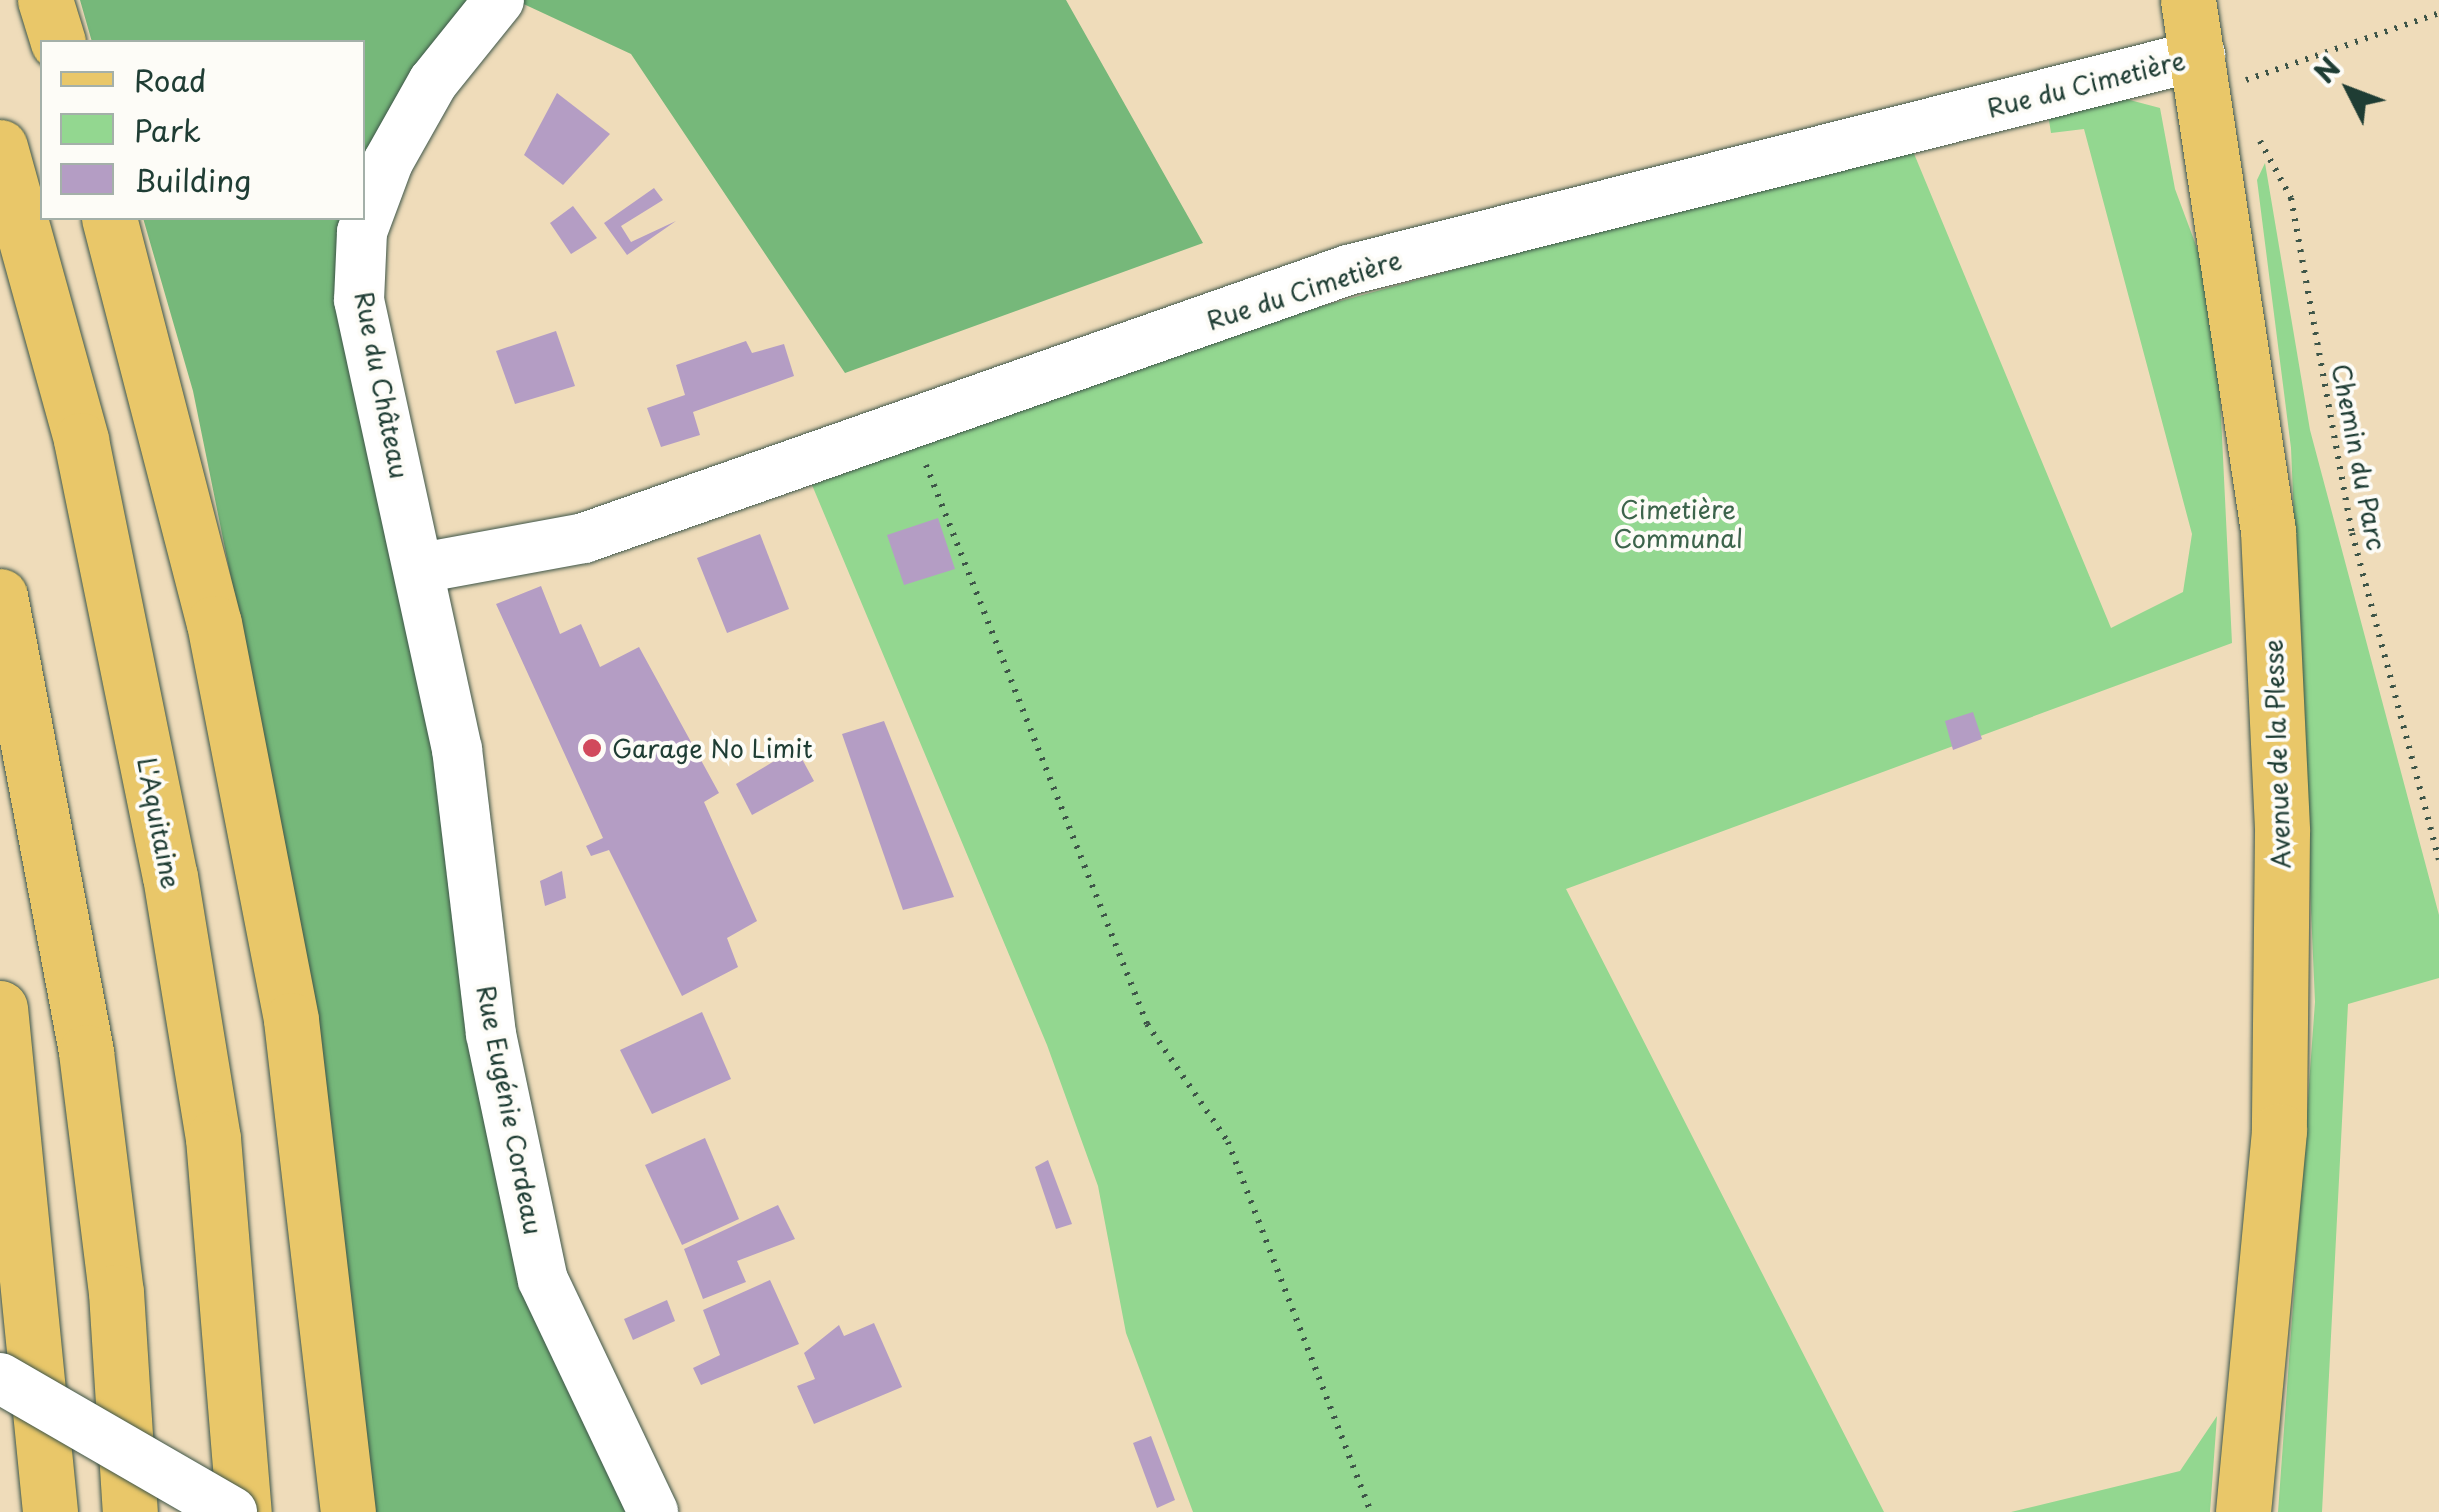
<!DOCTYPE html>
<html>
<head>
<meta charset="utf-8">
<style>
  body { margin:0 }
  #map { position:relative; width:2439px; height:1512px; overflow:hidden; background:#efdcba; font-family:"Playpen Sans",sans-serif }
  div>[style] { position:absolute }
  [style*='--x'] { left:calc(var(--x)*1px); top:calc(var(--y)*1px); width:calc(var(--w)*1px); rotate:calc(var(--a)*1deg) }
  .green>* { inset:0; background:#93d790 }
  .forest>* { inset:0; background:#76b87a }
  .building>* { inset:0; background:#b49dc4 }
  .path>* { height:6px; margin-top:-3px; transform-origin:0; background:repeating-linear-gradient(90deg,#3e5548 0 2.5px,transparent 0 10.5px) }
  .roads { filter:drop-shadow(0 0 2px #3e5548) drop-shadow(0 0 2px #3e5548) }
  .minor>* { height:50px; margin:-25px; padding:0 25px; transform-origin:25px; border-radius:25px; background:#fff }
  .major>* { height:55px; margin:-27.5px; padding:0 27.5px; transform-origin:27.5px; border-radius:27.5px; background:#e9c769 }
  .highway>* { height:55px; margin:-27.5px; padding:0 27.5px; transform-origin:27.5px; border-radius:27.5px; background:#e9c769 }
  .bridges { filter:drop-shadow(0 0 2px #3e5548) drop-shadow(0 0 2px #3e5548) }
  .minor-bridge>* { height:50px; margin:-25px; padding:0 25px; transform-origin:25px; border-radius:25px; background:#fff }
  .dots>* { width:28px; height:28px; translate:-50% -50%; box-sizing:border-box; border:5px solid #fdfcf7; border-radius:50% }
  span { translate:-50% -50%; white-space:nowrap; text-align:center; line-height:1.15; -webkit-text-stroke:8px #fdfcf7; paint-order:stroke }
  .street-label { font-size:25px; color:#1f3d34 }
  .park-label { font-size:25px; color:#3c644b }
  .poi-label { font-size:25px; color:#1f3d34 }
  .left { translate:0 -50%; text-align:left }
  .legend { position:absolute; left:40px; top:40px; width:325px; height:180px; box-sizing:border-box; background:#fdfcf7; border:2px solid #a4b0a9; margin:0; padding:12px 18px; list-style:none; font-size:30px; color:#1f3d34 }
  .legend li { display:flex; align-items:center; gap:20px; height:50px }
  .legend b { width:50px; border:2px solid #a4b0a9 }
  .north { position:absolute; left:2299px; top:40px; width:100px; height:100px; -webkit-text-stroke:8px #fdfcf7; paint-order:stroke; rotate:312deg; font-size:28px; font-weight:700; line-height:40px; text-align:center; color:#1f3d34 }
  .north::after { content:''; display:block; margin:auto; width:35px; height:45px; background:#1f3d34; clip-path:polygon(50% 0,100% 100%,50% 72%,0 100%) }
</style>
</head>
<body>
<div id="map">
  <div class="green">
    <i style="clip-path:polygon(2107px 94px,2160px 108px,2175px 189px,2203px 264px,2218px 354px,2232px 643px,1566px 889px,1884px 1512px,1193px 1512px,1126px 1333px,1098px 1186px,1047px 1045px,812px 485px,1268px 321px,1910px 144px,2111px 628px,2183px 592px,2192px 534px,2084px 129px,2051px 133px,2047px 108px)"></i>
    <i style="clip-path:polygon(2265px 163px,2310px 430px,2439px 915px,2439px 978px,2348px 1004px,2322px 1512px,2278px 1512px,2315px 1002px,2291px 448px,2257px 180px)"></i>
    <i style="clip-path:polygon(2217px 1416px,2210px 1512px,2011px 1512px,2180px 1471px)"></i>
  </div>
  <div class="forest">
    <i style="clip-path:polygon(80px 0,499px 0,362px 232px,491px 1034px,633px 1512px,362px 1512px,286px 849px,193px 391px,143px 218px,362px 218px,362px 42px,92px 42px)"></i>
    <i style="clip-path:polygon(515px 0,1066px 0,1203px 243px,845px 373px,631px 54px)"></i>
  </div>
  <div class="building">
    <i style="clip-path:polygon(557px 93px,610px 134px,563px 185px,524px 155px)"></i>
    <i style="clip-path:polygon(654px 188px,663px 200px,621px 226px,631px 242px,676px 221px,627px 255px,604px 223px)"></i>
    <i style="clip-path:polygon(573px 206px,597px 238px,571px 254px,550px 223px)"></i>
    <i style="clip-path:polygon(556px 331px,575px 386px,515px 404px,496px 351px)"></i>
    <i style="clip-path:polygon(746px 341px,752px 353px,784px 344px,794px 376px,693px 412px,700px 435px,661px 447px,647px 408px,685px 395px,676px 365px)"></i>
    <i style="clip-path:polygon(938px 518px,955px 569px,904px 585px,887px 535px)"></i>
    <i style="clip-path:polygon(760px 534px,789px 609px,727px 633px,697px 558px)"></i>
    <i style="clip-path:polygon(541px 586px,560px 634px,581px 624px,600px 667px,639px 647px,719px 793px,704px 802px,757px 921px,727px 938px,738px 967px,682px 996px,609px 850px,591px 856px,586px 846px,603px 838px,496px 604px)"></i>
    <i style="clip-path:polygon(1973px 712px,1982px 739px,1953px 750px,1945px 721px)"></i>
    <i style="clip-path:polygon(884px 721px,954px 897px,903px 910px,842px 734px)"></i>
    <i style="clip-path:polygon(796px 748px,814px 781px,752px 815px,736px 784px)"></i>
    <i style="clip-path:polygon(562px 871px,566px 898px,545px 906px,540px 881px)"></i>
    <i style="clip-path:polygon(702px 1012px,731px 1079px,652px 1114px,620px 1050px)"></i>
    <i style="clip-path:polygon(705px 1138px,739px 1219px,682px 1245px,645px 1165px)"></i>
    <i style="clip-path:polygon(1048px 1160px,1072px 1224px,1056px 1229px,1035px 1167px)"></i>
    <i style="clip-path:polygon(778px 1205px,795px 1239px,737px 1261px,746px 1282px,703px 1299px,684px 1249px)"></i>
    <i style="clip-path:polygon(770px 1280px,799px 1344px,701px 1385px,693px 1368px,720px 1355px,703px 1310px)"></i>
    <i style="clip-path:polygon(667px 1300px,675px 1321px,633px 1340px,624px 1319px)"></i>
    <i style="clip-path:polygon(874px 1323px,902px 1387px,814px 1424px,797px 1386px,815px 1379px,804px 1353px,839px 1325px,844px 1336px)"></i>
    <i style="clip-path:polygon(1151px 1436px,1175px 1500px,1157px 1508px,1133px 1443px)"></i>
  </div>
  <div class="path">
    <i style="--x:2246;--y:80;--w:204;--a:-19.1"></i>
    <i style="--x:2260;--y:141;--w:65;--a:61.5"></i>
    <i style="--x:2291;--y:198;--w:341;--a:79.7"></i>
    <i style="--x:2352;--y:533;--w:338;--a:75.1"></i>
    <i style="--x:926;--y:465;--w:601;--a:68.43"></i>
    <i style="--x:1147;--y:1024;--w:143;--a:55.5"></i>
    <i style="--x:1228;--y:1142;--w:397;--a:68.9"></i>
  </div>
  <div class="roads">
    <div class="minor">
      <i style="--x:499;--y:0;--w:105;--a:128.8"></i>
      <i style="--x:433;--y:82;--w:92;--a:119.4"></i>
      <i style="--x:388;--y:162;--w:75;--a:110.4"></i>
      <i style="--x:362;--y:232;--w:68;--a:92.5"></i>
      <i style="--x:359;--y:300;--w:460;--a:77.7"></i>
      <i style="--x:457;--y:749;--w:287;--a:83.2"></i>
      <i style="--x:491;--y:1034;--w:251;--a:78.1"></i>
      <i style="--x:543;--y:1280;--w:257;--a:64.6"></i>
      <i style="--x:421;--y:568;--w:166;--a:-10.4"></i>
      <i style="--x:584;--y:538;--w:810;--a:-19.33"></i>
      <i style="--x:1348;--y:270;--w:879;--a:-14.16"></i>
    </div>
    <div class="major">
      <i style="--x:2188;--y:0;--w:537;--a:81.43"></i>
      <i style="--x:2268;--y:531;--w:301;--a:87.3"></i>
      <i style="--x:2282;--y:832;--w:299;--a:90.6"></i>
      <i style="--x:2279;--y:1131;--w:383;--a:95.4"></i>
    </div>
    <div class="highway">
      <i style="--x:45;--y:0;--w:44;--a:72.8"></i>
      <i style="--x:0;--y:147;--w:304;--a:74.5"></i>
      <i style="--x:81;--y:440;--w:445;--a:78.5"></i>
      <i style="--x:170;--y:876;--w:266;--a:80.7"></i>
      <i style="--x:213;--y:1138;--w:375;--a:85.3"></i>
      <i style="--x:109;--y:218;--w:418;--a:75.5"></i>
      <i style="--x:214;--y:623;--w:404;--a:79"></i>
      <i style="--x:291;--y:1020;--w:495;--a:83.4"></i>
      <i style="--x:0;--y:596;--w:464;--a:79.3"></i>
      <i style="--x:86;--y:1052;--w:242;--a:82.9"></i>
      <i style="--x:116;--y:1292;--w:220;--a:86.4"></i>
      <i style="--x:0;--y:1008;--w:506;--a:84.33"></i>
    </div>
  </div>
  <div class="bridges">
    <div class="minor-bridge">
      <i style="--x:0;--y:1378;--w:268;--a:30"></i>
    </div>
  </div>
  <div class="dots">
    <i style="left:592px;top:748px;background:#d1495b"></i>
  </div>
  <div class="street-label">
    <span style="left:2086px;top:84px;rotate:-14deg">Rue du Cimetière</span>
    <span style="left:1304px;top:290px;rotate:-18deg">Rue du Cimetière</span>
    <span style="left:382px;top:385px;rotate:79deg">Rue du Château</span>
    <span style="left:2359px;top:457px;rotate:79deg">Chemin du Parc</span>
    <span style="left:2277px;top:754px;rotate:-92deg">Avenue de la Plesse</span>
    <span style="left:159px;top:823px;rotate:79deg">L'Aquitaine</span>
    <span style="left:510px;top:1110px;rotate:79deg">Rue Eugénie Cordeau</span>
  </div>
  <div class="park-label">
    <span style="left:1678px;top:524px">Cimetière<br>Communal</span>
  </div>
  <div class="poi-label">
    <span class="left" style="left:612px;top:748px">Garage No Limit</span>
  </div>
  <ul class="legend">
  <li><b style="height:12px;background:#e9c769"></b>Road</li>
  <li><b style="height:28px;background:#93d790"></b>Park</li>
  <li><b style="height:28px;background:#b49dc4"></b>Building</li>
  </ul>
  <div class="north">N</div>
</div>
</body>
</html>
